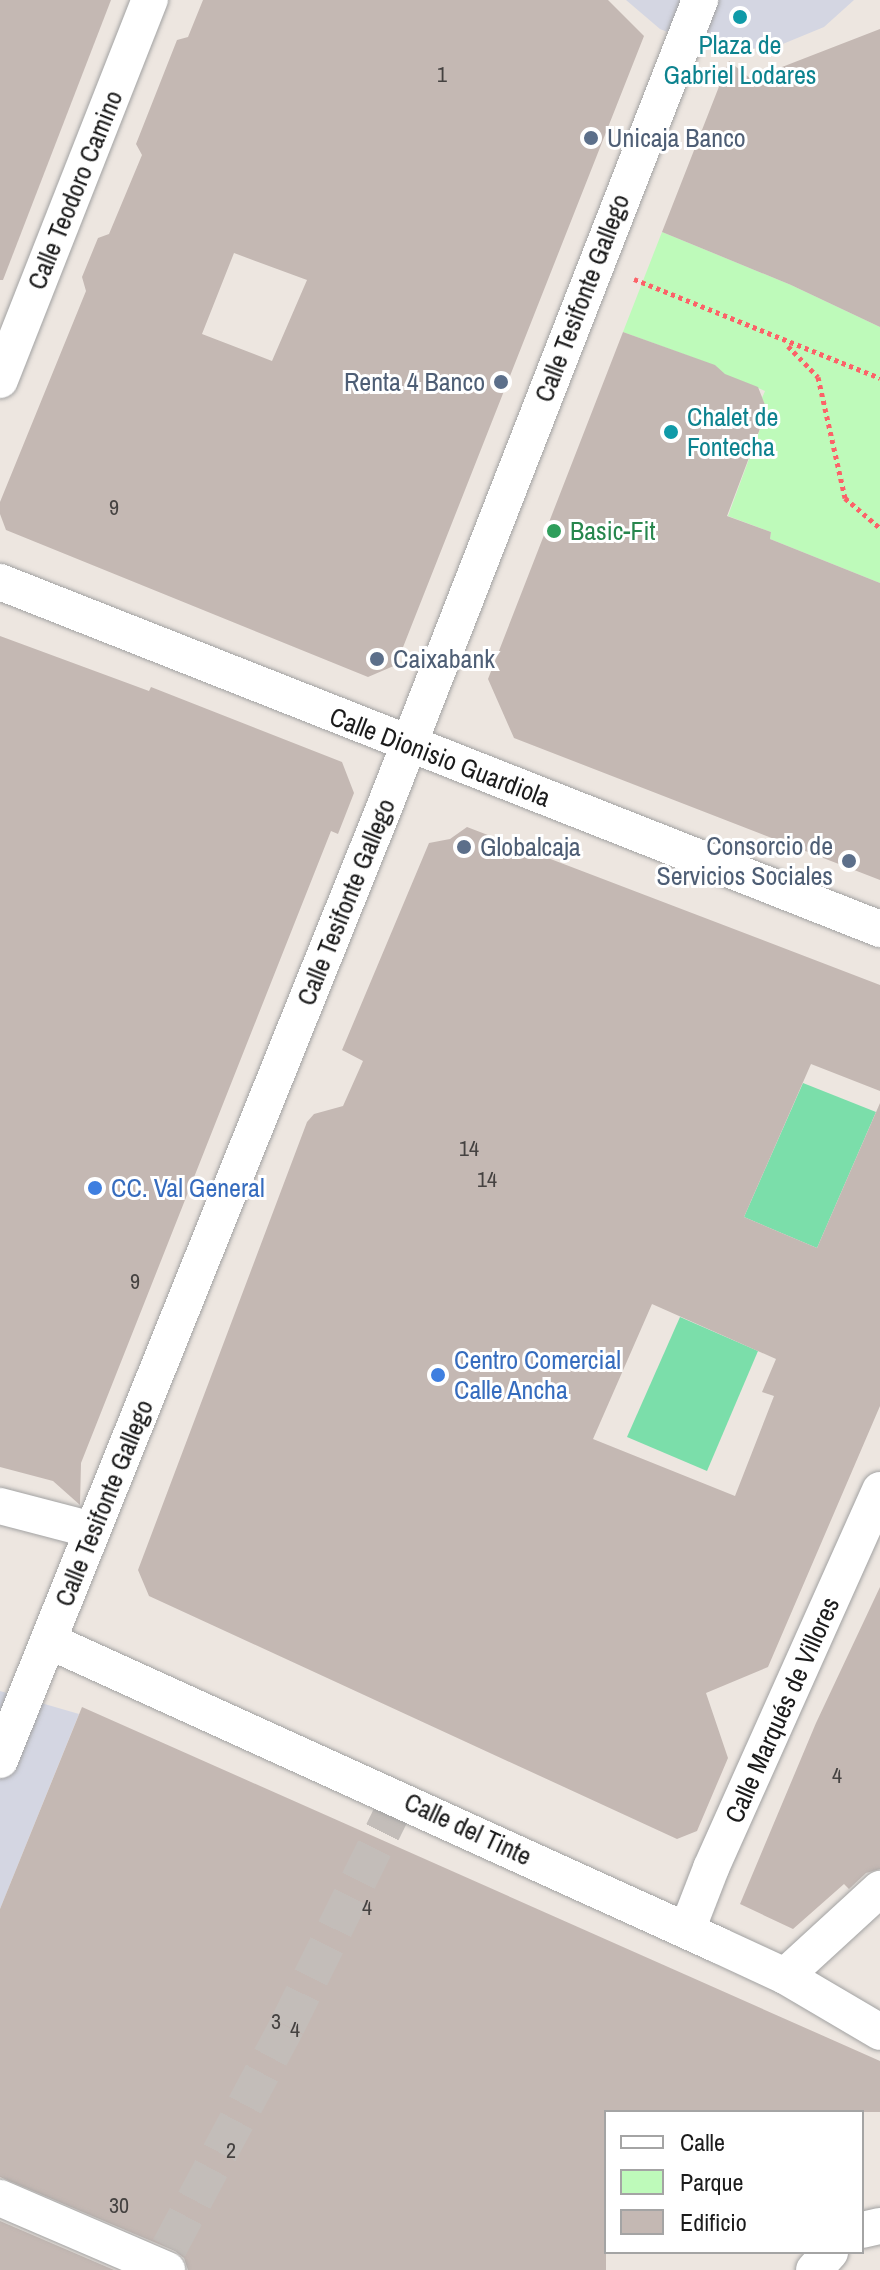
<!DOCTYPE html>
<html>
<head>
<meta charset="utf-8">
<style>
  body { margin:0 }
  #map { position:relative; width:880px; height:2270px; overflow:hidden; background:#ede6e0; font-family:"Archivo Narrow",sans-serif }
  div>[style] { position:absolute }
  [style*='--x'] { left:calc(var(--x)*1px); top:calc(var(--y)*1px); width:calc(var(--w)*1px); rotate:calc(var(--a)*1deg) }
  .park>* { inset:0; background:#befaba }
  .pitch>* { inset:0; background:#7bdeaa }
  .plaza>* { inset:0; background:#d4d6e2 }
  .building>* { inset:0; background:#c4b8b3 }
  .street-tunnel>* { height:36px; margin-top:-18px; transform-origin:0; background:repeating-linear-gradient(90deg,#c3bdb9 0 36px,transparent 0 54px) }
  .path>* { height:5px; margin-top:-2.5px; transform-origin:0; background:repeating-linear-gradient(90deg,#fc6268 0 4px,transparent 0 8px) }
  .roads { filter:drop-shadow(0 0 2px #a2a2a2) drop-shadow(0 0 2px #a2a2a2) }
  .street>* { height:36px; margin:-18px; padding:0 18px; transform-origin:18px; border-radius:18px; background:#fff }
  .dots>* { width:22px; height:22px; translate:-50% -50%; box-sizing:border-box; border:4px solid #fff; border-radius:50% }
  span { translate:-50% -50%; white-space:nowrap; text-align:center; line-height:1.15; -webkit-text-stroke:6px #fff; paint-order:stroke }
  .number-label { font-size:22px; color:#454241 }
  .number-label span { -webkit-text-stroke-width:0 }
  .culture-label { font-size:26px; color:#0d838f }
  .left { translate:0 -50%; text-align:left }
  .service-label { font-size:26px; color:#4e5e75 }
  .right { translate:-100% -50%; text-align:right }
  .street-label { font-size:26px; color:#1b1b1b }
  .leisure-label { font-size:26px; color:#27864d }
  .shop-label { font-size:26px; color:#366cbe }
  .legend { position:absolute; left:604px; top:2110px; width:260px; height:144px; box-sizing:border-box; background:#fff; border:2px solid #a4a4a4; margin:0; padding:10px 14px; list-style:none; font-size:24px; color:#1b1b1b }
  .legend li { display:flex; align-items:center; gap:16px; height:40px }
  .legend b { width:40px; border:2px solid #a4a4a4 }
</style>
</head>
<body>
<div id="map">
  <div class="park">
    <i style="clip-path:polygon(662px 232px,791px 285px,880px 327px,880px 583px,770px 539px,771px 532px,728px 516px,767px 410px,762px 398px,765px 391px,744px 382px,738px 394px,716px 366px,623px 332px)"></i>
  </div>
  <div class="pitch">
    <i style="clip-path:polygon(803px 1083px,876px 1112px,817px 1248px,744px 1217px)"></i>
    <i style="clip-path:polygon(680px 1317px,758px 1351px,707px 1471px,627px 1437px)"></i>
  </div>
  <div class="plaza">
    <i style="clip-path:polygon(626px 0,854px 0,824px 27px,773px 48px,710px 49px,660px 29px)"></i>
    <i style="clip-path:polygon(0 1691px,79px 1714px,0 1909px)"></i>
  </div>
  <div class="building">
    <i style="clip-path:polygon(0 0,111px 0,3px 280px,0 280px)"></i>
    <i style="clip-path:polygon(evenodd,203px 0,608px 0,644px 36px,396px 665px,368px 677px,6px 530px,0 514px,0 502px,86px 291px,82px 277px,98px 238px,109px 234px,142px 155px,136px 144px,177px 40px,188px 37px,203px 0,234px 253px,307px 280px,272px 361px,202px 334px,234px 253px)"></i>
    <i style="clip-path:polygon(880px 29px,880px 327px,791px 285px,662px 232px,729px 61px,751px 79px)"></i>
    <i style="clip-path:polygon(623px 332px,715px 365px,725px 374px,758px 387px,767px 410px,727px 516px,771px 532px,770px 539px,880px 583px,880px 880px,514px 738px,488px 679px)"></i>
    <i style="clip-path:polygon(0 636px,149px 691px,151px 687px,342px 762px,354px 793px,338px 834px,331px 831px,81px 1463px,80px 1505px,53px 1481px,0 1467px)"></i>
    <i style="clip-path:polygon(evenodd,467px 827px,880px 985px,880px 1091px,811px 1064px,744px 1217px,817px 1248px,880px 1103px,880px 1406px,768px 1667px,706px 1693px,728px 1758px,697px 1831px,677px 1839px,149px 1596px,138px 1570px,307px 1122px,314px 1114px,343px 1106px,363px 1061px,342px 1050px,429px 843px,450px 839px,467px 827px,652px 1304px,776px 1359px,762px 1392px,774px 1396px,735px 1496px,593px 1439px,652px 1304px)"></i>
    <i style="clip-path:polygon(880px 1587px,880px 1869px,866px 1873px,849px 1889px,844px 1884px,793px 1929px,740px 1904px,816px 1723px)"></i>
    <i style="clip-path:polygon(82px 1707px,880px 2061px,880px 2112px,606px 2112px,606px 2270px,188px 2270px,184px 2258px,175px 2251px,0 2177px,0 1909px)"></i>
    <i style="clip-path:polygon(0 2221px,114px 2270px,0 2270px)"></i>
  </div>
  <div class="street-tunnel">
    <i style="--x:169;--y:2248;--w:251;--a:-62"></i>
    <i style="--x:287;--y:2026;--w:254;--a:-63.8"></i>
  </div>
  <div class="path">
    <i style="--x:634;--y:279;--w:265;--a:21.9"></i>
    <i style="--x:788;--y:346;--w:43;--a:45.9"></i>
    <i style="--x:818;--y:377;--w:124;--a:77.4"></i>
    <i style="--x:845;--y:498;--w:46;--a:40.6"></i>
  </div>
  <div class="roads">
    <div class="street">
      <i style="--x:0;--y:380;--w:409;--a:-68.5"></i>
      <i style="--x:0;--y:582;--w:946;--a:21.52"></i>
      <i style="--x:0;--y:1506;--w:95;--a:14.6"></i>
      <i style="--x:49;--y:1641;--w:735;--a:24.44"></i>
      <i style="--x:718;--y:1945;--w:74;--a:24.8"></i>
      <i style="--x:785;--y:1976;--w:110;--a:30.5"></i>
      <i style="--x:0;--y:1760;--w:1027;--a:-68.03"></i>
      <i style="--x:384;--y:808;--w:868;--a:-68.64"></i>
      <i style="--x:687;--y:1930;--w:66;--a:-68.8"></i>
      <i style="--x:711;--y:1868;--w:414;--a:-65.9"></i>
      <i style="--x:785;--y:1976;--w:129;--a:-42.5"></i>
      <i style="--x:0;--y:2198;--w:182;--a:23.3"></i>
      <i style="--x:862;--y:2230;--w:18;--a:-13"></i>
      <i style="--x:814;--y:2270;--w:24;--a:-48"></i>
    </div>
  </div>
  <div class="dots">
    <i style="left:740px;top:17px;background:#0f9aa8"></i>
    <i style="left:591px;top:138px;background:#5c6f8a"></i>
    <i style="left:501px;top:382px;background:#5c6f8a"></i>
    <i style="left:671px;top:432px;background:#0f9aa8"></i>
    <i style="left:554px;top:531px;background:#2e9e5b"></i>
    <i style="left:377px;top:659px;background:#5c6f8a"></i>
    <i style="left:464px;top:847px;background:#5c6f8a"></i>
    <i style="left:849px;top:861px;background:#5c6f8a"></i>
    <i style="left:95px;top:1188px;background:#3f7fe0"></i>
    <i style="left:438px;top:1375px;background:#3f7fe0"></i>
  </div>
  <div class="number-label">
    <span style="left:442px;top:75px">1</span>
    <span style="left:114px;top:508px">9</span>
    <span style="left:469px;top:1149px">14</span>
    <span style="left:487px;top:1180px">14</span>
    <span style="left:135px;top:1282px">9</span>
    <span style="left:837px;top:1776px">4</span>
    <span style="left:367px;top:1908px">4</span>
    <span style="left:276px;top:2022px">3</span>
    <span style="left:295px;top:2030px">4</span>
    <span style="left:231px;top:2151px">2</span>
    <span style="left:119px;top:2206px">30</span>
  </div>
  <div class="culture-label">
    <span style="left:740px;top:60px">Plaza de<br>Gabriel Lodares</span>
    <span class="left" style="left:687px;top:432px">Chalet de<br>Fontecha</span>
  </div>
  <div class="service-label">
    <span class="left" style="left:607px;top:138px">Unicaja Banco</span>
    <span class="right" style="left:485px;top:382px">Renta 4 Banco</span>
    <span class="left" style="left:393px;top:659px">Caixabank</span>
    <span class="right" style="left:833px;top:861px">Consorcio de<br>Servicios Sociales</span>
    <span class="left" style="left:480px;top:847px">Globalcaja</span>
  </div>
  <div class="street-label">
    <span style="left:75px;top:190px;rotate:-68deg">Calle Teodoro Camino</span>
    <span style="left:582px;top:298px;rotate:-69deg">Calle Tesifonte Gallego</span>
    <span style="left:440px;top:757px;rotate:21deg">Calle Dionisio Guardiola</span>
    <span style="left:346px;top:902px;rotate:-68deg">Calle Tesifonte Gallego</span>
    <span style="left:104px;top:1503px;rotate:-68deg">Calle Tesifonte Gallego</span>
    <span style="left:782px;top:1710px;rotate:-66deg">Calle Marqués de Villores</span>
    <span style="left:468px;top:1829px;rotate:25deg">Calle del Tinte</span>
  </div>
  <div class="leisure-label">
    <span class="left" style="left:570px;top:531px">Basic-Fit</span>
  </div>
  <div class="shop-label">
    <span class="left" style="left:111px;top:1188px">CC. Val General</span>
    <span class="left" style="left:454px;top:1375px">Centro Comercial<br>Calle Ancha</span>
  </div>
  <ul class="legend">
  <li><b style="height:10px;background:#fff"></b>Calle</li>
  <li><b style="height:22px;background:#befaba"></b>Parque</li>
  <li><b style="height:22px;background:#c4b8b3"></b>Edificio</li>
  </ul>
</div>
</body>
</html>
